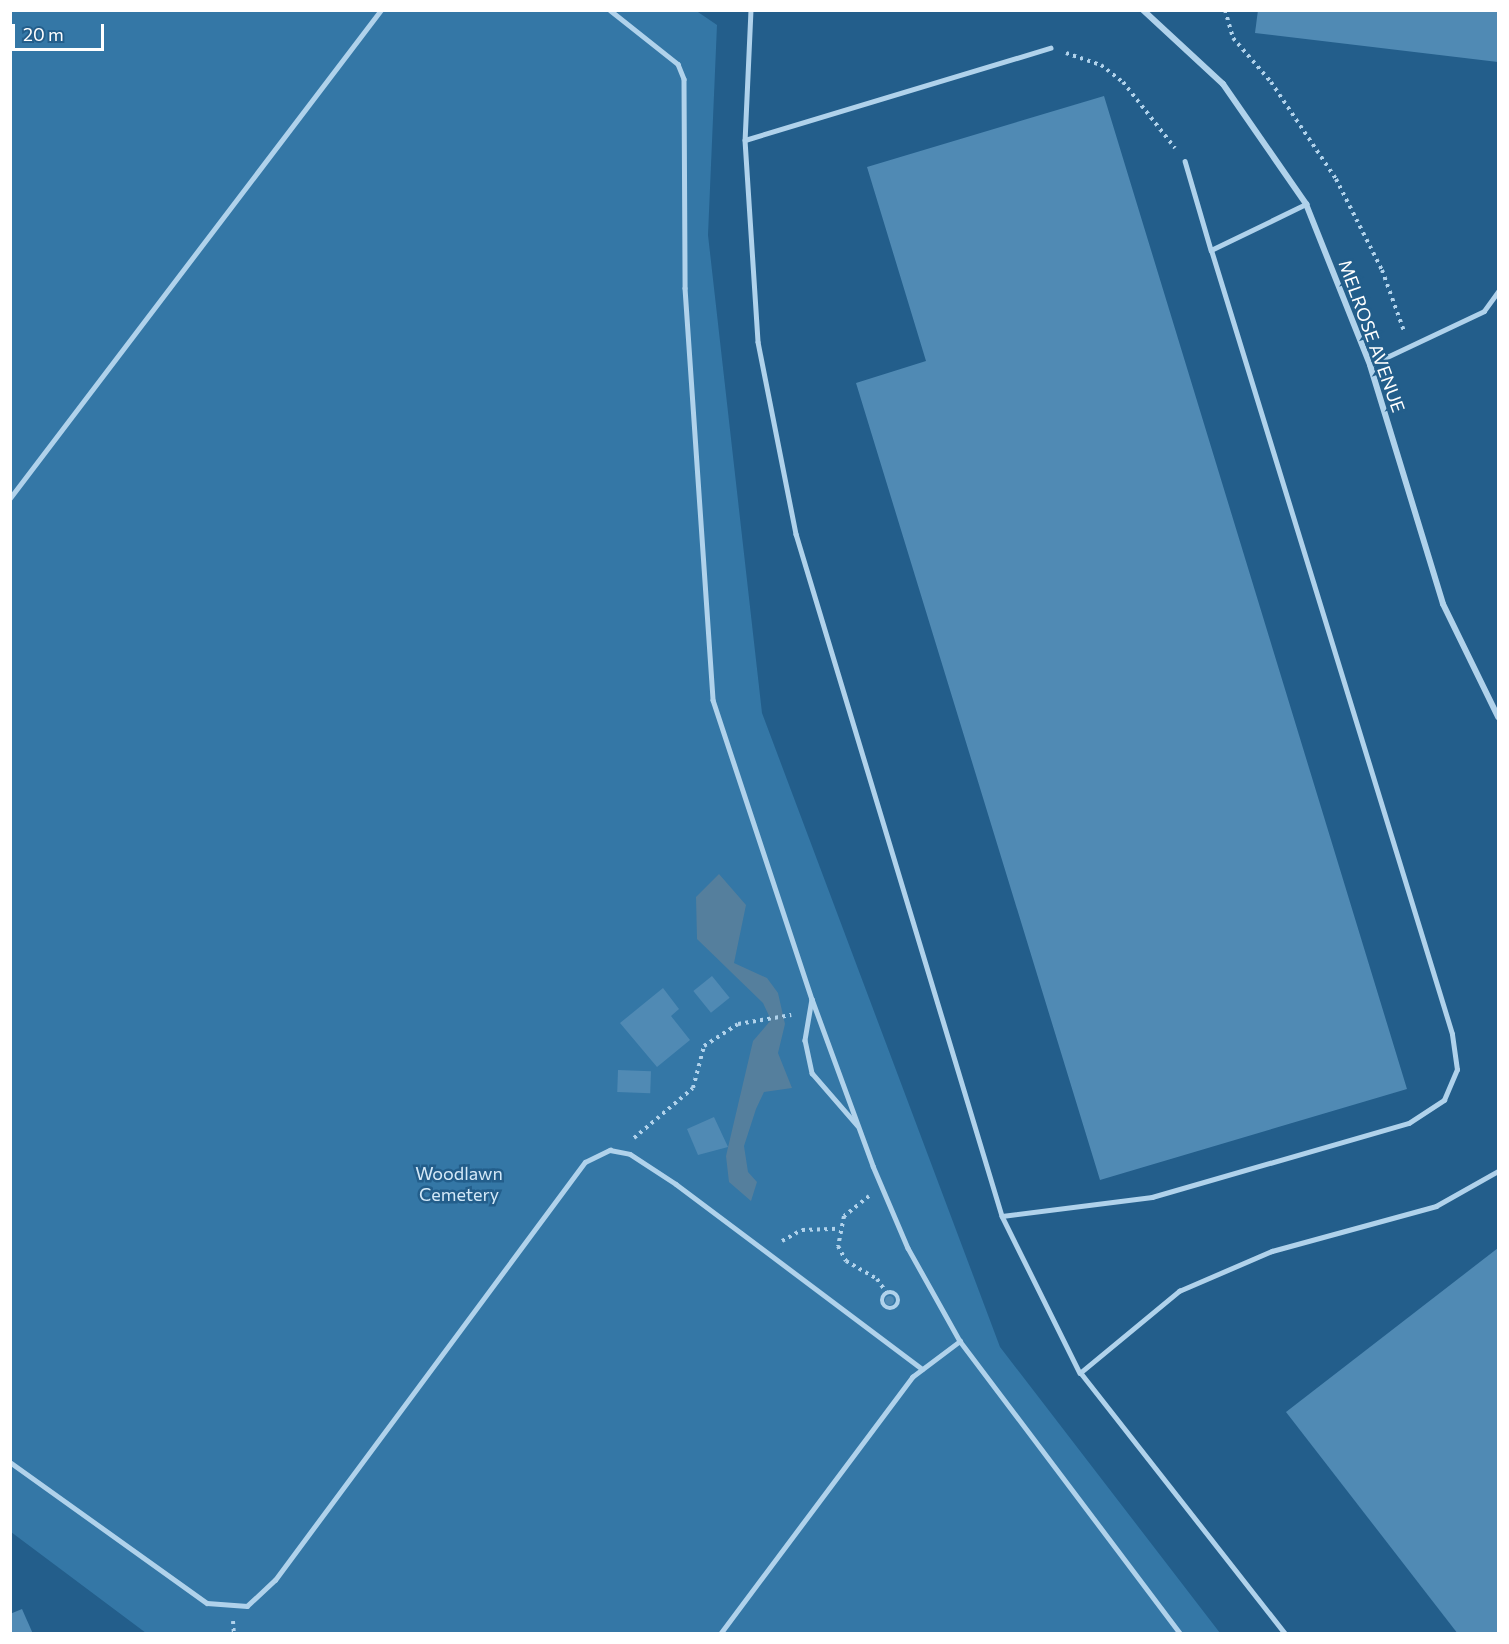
<!DOCTYPE html>
<html>
<head>
<meta charset="utf-8">
<style>
	body { margin:0 }
	#map { position:relative; width:1509px; height:1644px; overflow:hidden; background:#235e8b; font-family:Commissioner,sans-serif }
	div>[style] { position:absolute }
	.green>* { inset:0; background:#3477a6 }
	.water>* { inset:0; background:#557f9d }
	.building>* { inset:0; background:#508ab4; transform-origin:0 0 }
	.round { border-radius:50% }
	.path>* { height:4px; margin-top:-2px; transform-origin:0; background:repeating-linear-gradient(90deg,#b0d2eb 0 3px,transparent 0 7.5px) }
	.path>.ring { margin:-2px; padding:0; box-sizing:content-box; background:none; border:4px solid #b0d2eb; border-radius:50% }
	.service>* { height:4.5px; margin:-2.25px; padding:0 2.25px; transform-origin:2.25px; border-radius:2.25px; background:#b0d2eb }
	.minor>* { height:6px; margin:-3px; padding:0 3px; transform-origin:3px; border-radius:3px; background:#b0d2eb }
	span { translate:-50% -50%; white-space:nowrap; text-align:center; line-height:1.15; -webkit-text-stroke:5px #235e8b; paint-order:stroke }
	.street-label { font-size:18px; color:#fff }
	.park-label { font-size:18px; color:#d4e9f8 }
	.frame { position:absolute; inset:0; border:12px solid #fff; pointer-events:none }
	.scale { position:absolute; left:12px; top:24px; width:92px; height:27px; box-sizing:border-box; border:3px solid #fff; border-top:0; padding-left:8px; font-size:18px; line-height:21px; white-space:nowrap; color:#fff; -webkit-text-stroke:4px #235e8b; paint-order:stroke }
</style>
</head>
<body>
<div id="map">
	<div class="green">
		<div style="clip-path:polygon(695px 10px,717px 25px,708px 235px,762px 713px,1000px 1347px,1220px 1633px,146px 1633px,11px 1532px,10px 11px)"></div>
	</div>
	<div class="water">
		<div style="clip-path:polygon(719px 874px,746px 905px,734px 963px,767px 978px,778px 993px,785px 1024px,778px 1053px,792px 1088px,764px 1092px,756px 1109px,744px 1146px,748px 1172px,757px 1182px,751px 1201px,729px 1182px,726px 1156px,753px 1041px,771px 1020px,763px 1003px,697px 939px,696px 897px)"></div>
	</div>
	<div class="building">
		<div style="clip-path:polygon(1258px 10px,1498px 10px,1498px 62px,1255px 33px)"></div>
		<div style="clip-path:polygon(1104px 96px,1407px 1089px,1100px 1180px,856px 383px,926px 361px,867px 167px)"></div>
		<div style="left:712px;top:976px;width:28px;height:24px;rotate:51deg"></div>
		<div style="clip-path:polygon(663px 988px,679px 1009px,671px 1016px,690px 1040px,657px 1067px,620px 1023px)"></div>
		<div style="left:618px;top:1070px;width:33px;height:22px;rotate:2deg"></div>
		<div style="clip-path:polygon(714px 1117px,728px 1147px,698px 1155px,687px 1129px)"></div>
		<div style="clip-path:polygon(1498px 1248px,1498px 1634px,1458px 1634px,1286px 1412px)"></div>
		<div class="round" style="left:884.5px;top:1295.5px;width:9px;height:9px"></div>
		<div style="clip-path:polygon(22px 1609px,33px 1634px,10px 1634px,10px 1614px)"></div>
	</div>
	<div class="path">
		<div style="left:1225px;top:10px;width:29px;rotate:74deg"></div>
		<div style="left:1233px;top:38px;width:58px;rotate:49.2deg"></div>
		<div style="left:1271px;top:82px;width:117px;rotate:56.2deg"></div>
		<div style="left:1336px;top:179px;width:102px;rotate:63.2deg"></div>
		<div style="left:1382px;top:270px;width:65px;rotate:70.2deg"></div>
		<div style="left:1066px;top:53px;width:37px;rotate:19deg"></div>
		<div style="left:1101px;top:65px;width:28px;rotate:38deg"></div>
		<div style="left:1123px;top:82px;width:84px;rotate:51.8deg"></div>
		<div style="left:634px;top:1138px;width:77px;rotate:-40.3deg"></div>
		<div style="left:693px;top:1088px;width:43px;rotate:-75.3deg"></div>
		<div style="left:704px;top:1046px;width:40px;rotate:-32.9deg"></div>
		<div style="left:738px;top:1024px;width:54px;rotate:-9.6deg"></div>
		<div style="left:869px;top:1196px;width:32px;rotate:141deg"></div>
		<div style="left:844px;top:1216px;width:31px;rotate:101deg"></div>
		<div style="left:838px;top:1246px;width:17px;rotate:62deg"></div>
		<div style="left:846px;top:1261px;width:36px;rotate:30deg"></div>
		<div style="left:877px;top:1279px;width:16px;rotate:55deg"></div>
		<div style="left:782px;top:1241px;width:23px;rotate:-29deg"></div>
		<div style="left:802px;top:1230px;width:36px;rotate:-2deg"></div>
		<div class="ring" style="left:882px;top:1292px;width:12px;height:12px"></div>
		<div style="left:233px;top:1621px;width:13px;rotate:86deg"></div>
	</div>
	<div class="service">
		<div style="left:610px;top:10px;width:87px;rotate:38.5deg"></div>
		<div style="left:678px;top:64px;width:16px;rotate:68deg"></div>
		<div style="left:684px;top:79px;width:209px;rotate:89.7deg"></div>
		<div style="left:685px;top:288px;width:413px;rotate:86.1deg"></div>
		<div style="left:713px;top:700px;width:315px;rotate:71.7deg"></div>
		<div style="left:812px;top:999px;width:178px;rotate:69.9deg"></div>
		<div style="left:873px;top:1166px;width:89px;rotate:66.9deg"></div>
		<div style="left:908px;top:1248px;width:107px;rotate:60.8deg"></div>
		<div style="left:960px;top:1341px;width:367px;rotate:53deg"></div>
		<div style="left:751px;top:10px;width:130px;rotate:92.6deg"></div>
		<div style="left:745px;top:140px;width:202px;rotate:86.3deg"></div>
		<div style="left:758px;top:342px;width:196px;rotate:78.8deg"></div>
		<div style="left:796px;top:534px;width:712px;rotate:73.19deg"></div>
		<div style="left:1002px;top:1216px;width:175px;rotate:63.6deg"></div>
		<div style="left:745px;top:140px;width:319px;rotate:-16.8deg"></div>
		<div style="left:1185px;top:161px;width:93px;rotate:73.7deg"></div>
		<div style="left:1370px;top:365px;width:126px;rotate:-25.3deg"></div>
		<div style="left:1484px;top:311px;width:24px;rotate:-54deg"></div>
		<div style="left:10px;top:498px;width:613px;rotate:-52.76deg"></div>
		<div style="left:812px;top:999px;width:42px;rotate:99.7deg"></div>
		<div style="left:805px;top:1040px;width:34px;rotate:78deg"></div>
		<div style="left:812px;top:1073px;width:69px;rotate:49.1deg"></div>
		<div style="left:1002px;top:1216px;width:151px;rotate:-7.2deg"></div>
		<div style="left:1152px;top:1197px;width:267px;rotate:-16.1deg"></div>
		<div style="left:1409px;top:1123px;width:42px;rotate:-33.3deg"></div>
		<div style="left:1444px;top:1100px;width:33px;rotate:-67deg"></div>
		<div style="left:1457px;top:1070px;width:36px;rotate:-98deg"></div>
		<div style="left:1452px;top:1034px;width:820px;rotate:-107.09deg"></div>
		<div style="left:1211px;top:250px;width:106px;rotate:-25.8deg"></div>
		<div style="left:10px;top:1462px;width:242px;rotate:35.6deg"></div>
		<div style="left:207px;top:1603px;width:40px;rotate:4.3deg"></div>
		<div style="left:247px;top:1606px;width:38px;rotate:-43deg"></div>
		<div style="left:275px;top:1580px;width:520px;rotate:-53.44deg"></div>
		<div style="left:585px;top:1162px;width:28px;rotate:-26deg"></div>
		<div style="left:610px;top:1150px;width:20px;rotate:11deg"></div>
		<div style="left:630px;top:1154px;width:55px;rotate:33.1deg"></div>
		<div style="left:676px;top:1184px;width:308px;rotate:36.9deg"></div>
		<div style="left:720px;top:1634px;width:321px;rotate:-53.2deg"></div>
		<div style="left:912px;top:1377px;width:60px;rotate:-36.9deg"></div>
		<div style="left:1285px;top:1634px;width:332px;rotate:-128.1deg"></div>
		<div style="left:1080px;top:1373px;width:129px;rotate:-39.6deg"></div>
		<div style="left:1179px;top:1291px;width:101px;rotate:-23.3deg"></div>
		<div style="left:1272px;top:1251px;width:170px;rotate:-15.3deg"></div>
		<div style="left:1436px;top:1206px;width:71px;rotate:-29.4deg"></div>
	</div>
	<div class="minor">
		<div style="left:1143px;top:10px;width:109px;rotate:42.8deg"></div>
		<div style="left:1223px;top:84px;width:146px;rotate:55.3deg"></div>
		<div style="left:1306px;top:204px;width:173px;rotate:68.3deg"></div>
		<div style="left:1370px;top:365px;width:250px;rotate:73deg"></div>
		<div style="left:1443px;top:604px;width:126px;rotate:64deg"></div>
	</div>
	<div class="street-label">
		<span style="left:1372px;top:336px;rotate:70deg">MELROSE AVENUE</span>
	</div>
	<div class="park-label">
		<span style="left:459px;top:1184px">Woodlawn<br>Cemetery</span>
	</div>
	<div class="frame"></div>
	<div class="scale">20 m</div>
</div>
</body>
</html>
